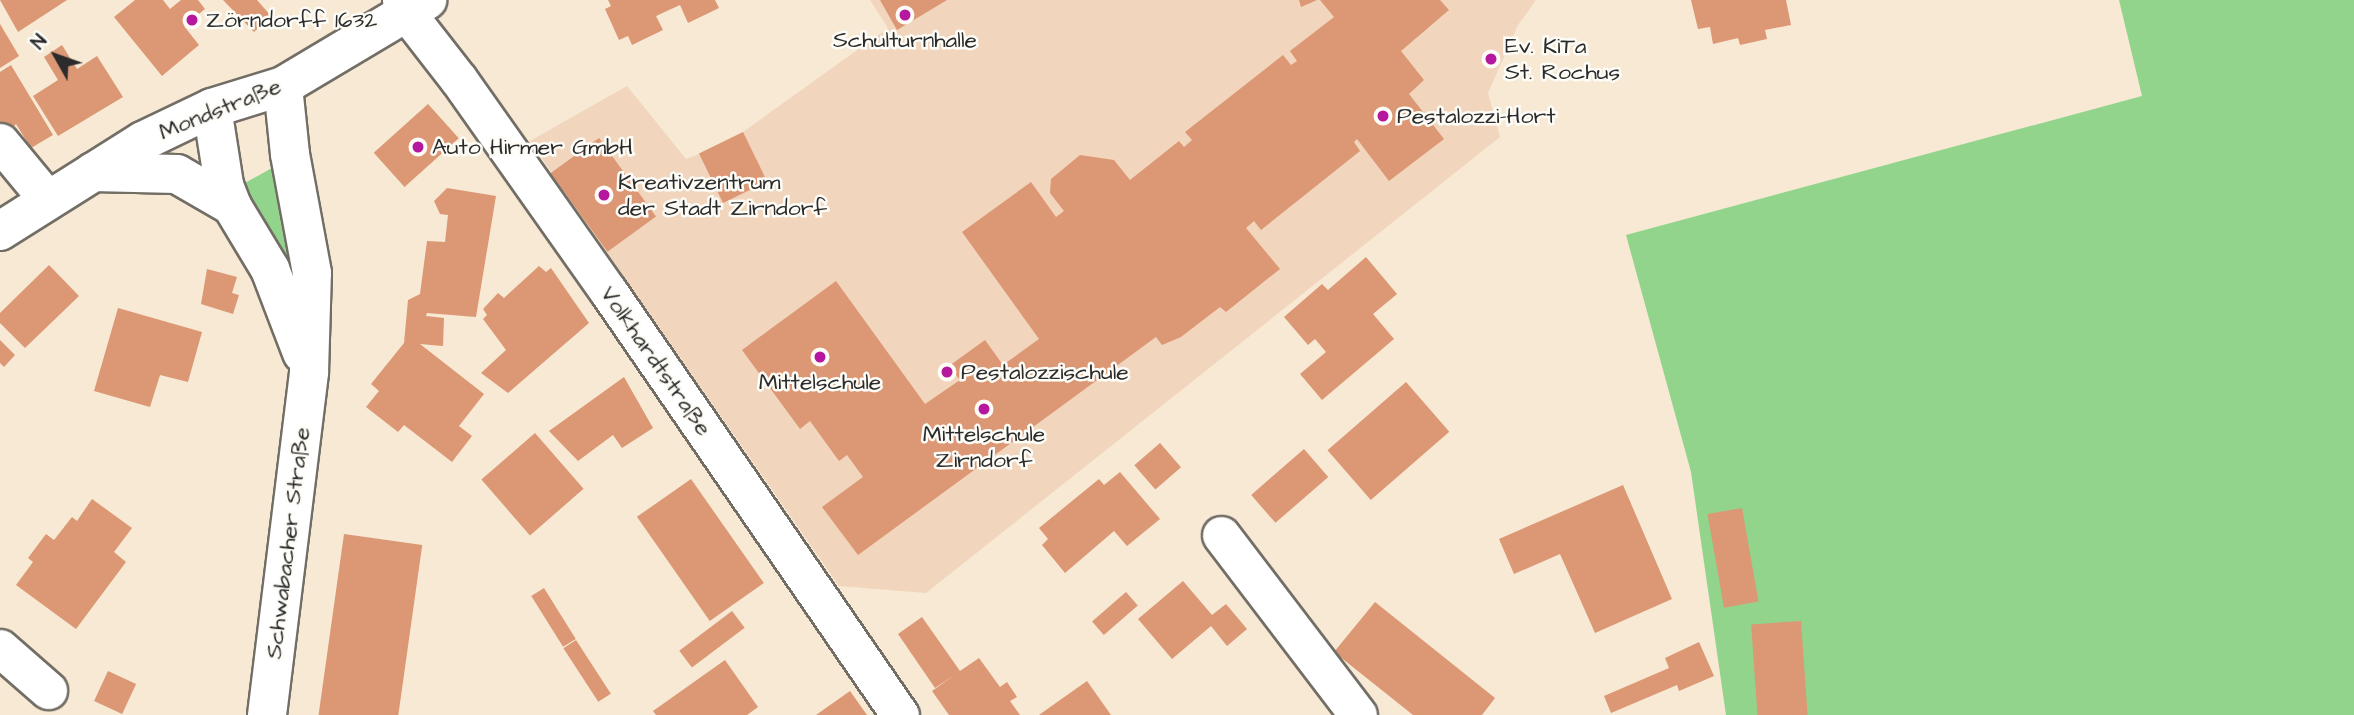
<!DOCTYPE html>
<html>
<head>
<meta charset="utf-8">
<style>
	body { margin:0 }
	#map { position:relative; width:2354px; height:715px; overflow:hidden; background:#f7e9d4; font-family:"Architects Daughter",sans-serif }
	div>[style] { position:absolute }
	.built>* { inset:0; background:#f1d5bd }
	.green>* { inset:0; background:#92d48c }
	.building>* { inset:0; background:#dc9774; transform-origin:0 0 }
	.roads { filter:drop-shadow(2px 0 #726e66) drop-shadow(-2px 0 #726e66) drop-shadow(0 2px #726e66) drop-shadow(0 -2px #726e66) }
	.street>* { height:37px; margin:-18.5px; padding:0 18.5px; transform-origin:18.5px; border-radius:18.5px; background:#fff }
	.secondary>* { height:38px; margin:-19px; padding:0 19px; transform-origin:19px; border-radius:19px; background:#fff }
	.dots>* { width:19px; height:19px; translate:-50% -50%; box-sizing:border-box; border:4px solid #fdfcf7; border-radius:50% }
	span { translate:-50% -50%; white-space:nowrap; text-align:center; line-height:1.15; -webkit-text-stroke:5px #fdfcf7; paint-order:stroke }
	.poi-label { font-size:23px; color:#2b2b2b }
	.left { translate:0 -50%; text-align:left }
	.street-label { font-size:23px; color:#2b2b2b }
	.north { position:absolute; left:21px; top:21px; width:70px; height:70px; -webkit-text-stroke:5px #fdfcf7; paint-order:stroke; rotate:310deg; font-size:19px; font-weight:700; line-height:28px; text-align:center; color:#2b2b2b }
	.north::after { content:''; display:block; margin:auto; width:24px; height:32px; background:#2b2b2b; clip-path:polygon(50% 0,100% 100%,50% 72%,0 100%) }
</style>
</head>
<body>
<div id="map">
	<div class="built">
		<div style="clip-path:polygon(870px 0,1536px 0,1518px 25px,1488px 93px,1500px 137px,926px 593px,839px 586px,530px 141px,627px 86px,686px 159px,699px 154px,743px 132px,888px 28px)"></div>
	</div>
	<div class="green">
		<div style="clip-path:polygon(2119px 0,2354px 0,2354px 715px,1726px 715px,1691px 472px,1626px 235px,2142px 96px)"></div>
		<div style="clip-path:polygon(272px 168px,297px 262px,295px 270px,285px 264px,243px 184px)"></div>
	</div>
	<div class="building">
		<div style="clip-path:polygon(0 0,67px 0,18px 32px)"></div>
		<div style="clip-path:polygon(135px 0,163px 0,170px 9px,181px 0,198px 0,205px 9px,184px 26px,199px 45px,162px 76px,114px 17px)"></div>
		<div style="clip-path:polygon(223px 0,257px 0,271px 16px,254px 32px)"></div>
		<div style="clip-path:polygon(608px 0,715px 0,719px 8px,688px 23px,680px 5px,656px 16px,663px 30px,632px 45px,628px 36px,619px 40px,605px 9px,611px 6px)"></div>
		<div style="clip-path:polygon(880px 0,947px 0,897px 30px)"></div>
		<div style="clip-path:polygon(1299px 0,1317px 0,1301px 7px)"></div>
		<div style="clip-path:polygon(1320px 0,1440px 0,1449px 10px,1401px 51px,1424px 80px,1409px 94px,1444px 139px,1389px 181px,1357px 139px,1354px 142px,1360px 151px,1261px 230px,1254px 221px,1246px 228px,1280px 269px,1226px 312px,1220px 307px,1181px 337px,1162px 345px,1156px 337px,858px 555px,822px 507px,863px 477px,847px 455px,839px 461px,810px 421px,800px 429px,742px 350px,836px 281px,925px 404px,960px 380px,949px 366px,985px 340px,1003px 365px,1039px 339px,962px 232px,1031px 182px,1056px 217px,1064px 211px,1050px 193px,1051px 179px,1080px 155px,1114px 160px,1130px 180px,1179px 141px,1184px 147px,1192px 140px,1185px 132px,1283px 55px,1291px 65px,1297px 61px,1290px 51px,1334px 17px)"></div>
		<div style="clip-path:polygon(1691px 0,1786px 0,1791px 25px,1765px 30px,1767px 39px,1740px 45px,1738px 38px,1713px 44px,1710px 27px,1698px 29px)"></div>
		<div style="clip-path:polygon(0 24px,19px 56px,0 68px)"></div>
		<div style="clip-path:polygon(62px 45px,77px 69px,97px 56px,123px 97px,58px 136px,33px 96px,58px 80px,44px 57px)"></div>
		<div style="clip-path:polygon(11px 65px,53px 135px,31px 148px,16px 124px,5px 135px,0 126px,0 72px)"></div>
		<div style="left:428px;top:104px;width:46px;height:73px;rotate:48deg"></div>
		<div style="left:743px;top:132px;width:55px;height:49px;rotate:64deg"></div>
		<div style="left:599px;top:138px;width:97px;height:60px;rotate:54deg"></div>
		<div style="clip-path:polygon(447px 188px,496px 196px,476px 317px,427px 313px,426px 316px,444px 318px,443px 346px,420px 344px,484px 394px,459px 426px,472px 436px,452px 462px,404px 425px,398px 432px,366px 407px,379px 391px,371px 384px,404px 343px,408px 300px,420px 294px,427px 241px,445px 242px,448px 215px,440px 214px,434px 201px)"></div>
		<div style="clip-path:polygon(1366px 257px,1397px 294px,1373px 314px,1394px 339px,1322px 400px,1300px 374px,1326px 352px,1315px 339px,1308px 345px,1284px 317px,1322px 284px,1328px 290px)"></div>
		<div style="clip-path:polygon(49px 265px,79px 296px,25px 348px,0 323px,0 313px)"></div>
		<div style="clip-path:polygon(539px 266px,546px 272px,551px 268px,589px 323px,508px 393px,481px 373px,506px 350px,483px 319px,487px 315px,483px 309px,498px 293px,504px 298px)"></div>
		<div style="clip-path:polygon(207px 269px,237px 277px,232px 293px,239px 295px,233px 314px,201px 304px)"></div>
		<div style="clip-path:polygon(118px 308px,202px 332px,188px 382px,160px 375px,150px 407px,94px 391px)"></div>
		<div style="clip-path:polygon(0 340px,15px 355px,4px 367px,0 363px)"></div>
		<div style="clip-path:polygon(624px 377px,653px 428px,622px 448px,613px 435px,578px 461px,549px 431px)"></div>
		<div style="left:1406px;top:382px;width:66px;height:104px;rotate:49deg"></div>
		<div style="left:535px;top:433px;width:74px;height:71px;rotate:49deg"></div>
		<div style="left:1160px;top:443px;width:32px;height:34px;rotate:49deg"></div>
		<div style="left:1304px;top:449px;width:37px;height:70px;rotate:49deg"></div>
		<div style="clip-path:polygon(1120px 472px,1160px 519px,1127px 546px,1114px 531px,1065px 573px,1042px 545px,1048px 539px,1039px 528px,1099px 479px,1104px 485px)"></div>
		<div style="left:691px;top:479px;width:127px;height:66px;rotate:55deg"></div>
		<div style="clip-path:polygon(1623px 485px,1672px 599px,1595px 633px,1560px 554px,1514px 574px,1499px 539px)"></div>
		<div style="clip-path:polygon(92px 499px,132px 528px,114px 552px,126px 562px,76px 629px,16px 585px,33px 562px,28px 558px,46px 534px,54px 540px,72px 517px,77px 521px)"></div>
		<div style="left:1742px;top:508px;width:95px;height:35px;rotate:80deg"></div>
		<div style="left:344px;top:534px;width:79px;height:183px;rotate:8deg"></div>
		<div style="clip-path:polygon(1183px 581px,1212px 615px,1226px 604px,1247px 629px,1227px 646px,1211px 626px,1172px 659px,1138px 619px)"></div>
		<div style="left:544px;top:588px;width:60px;height:15px;rotate:58deg"></div>
		<div style="left:1126px;top:592px;width:18px;height:45px;rotate:49deg"></div>
		<div style="clip-path:polygon(1375px 602px,1495px 698px,1482px 715px,1413px 715px,1334px 652px)"></div>
		<div style="left:732px;top:611px;width:21px;height:66px;rotate:53deg"></div>
		<div style="clip-path:polygon(922px 617px,960px 671px,979px 658px,1000px 687px,1007px 682px,1017px 697px,1010px 701px,1020px 715px,949px 715px,932px 691px,956px 674px,935px 688px,898px 634px)"></div>
		<div style="left:1801px;top:621px;width:94px;height:50px;rotate:86deg"></div>
		<div style="left:576px;top:640px;width:64px;height:15px;rotate:57deg"></div>
		<div style="clip-path:polygon(1699px 642px,1714px 676px,1679px 691px,1677px 685px,1611px 713px,1604px 696px,1669px 668px,1665px 658px)"></div>
		<div style="clip-path:polygon(725px 660px,758px 707px,747px 715px,656px 715px,653px 711px)"></div>
		<div style="left:108px;top:671px;width:31px;height:33px;rotate:25deg"></div>
		<div style="clip-path:polygon(1087px 681px,1111px 715px,1039px 715px,1053px 705px)"></div>
		<div style="clip-path:polygon(850px 691px,867px 715px,816px 715px)"></div>
	</div>
	<div class="roads">
		<div class="street">
			<div style="left:401px;top:0;width:13px;rotate:67deg"></div>
			<div style="left:406px;top:12px;width:86px;rotate:52.1deg"></div>
			<div style="left:459px;top:80px;width:258px;rotate:54.8deg"></div>
			<div style="left:608px;top:291px;width:515px;rotate:55.45deg"></div>
			<div style="left:0;top:142px;width:75px;rotate:50.4deg"></div>
			<div style="left:1221px;top:535px;width:226px;rotate:52.7deg"></div>
			<div style="left:0;top:648px;width:64px;rotate:41.2deg"></div>
		</div>
		<div class="secondary">
			<div style="left:212px;top:108px;width:78px;rotate:81.1deg"></div>
			<div style="left:224px;top:185px;width:22px;rotate:69deg"></div>
			<div style="left:232px;top:206px;width:74px;rotate:58.9deg"></div>
			<div style="left:270px;top:269px;width:90px;rotate:69.1deg"></div>
			<div style="left:93px;top:172px;width:84px;rotate:1.4deg"></div>
			<div style="left:177px;top:174px;width:64px;rotate:30.2deg"></div>
			<div style="left:0;top:231px;width:169px;rotate:-32.2deg"></div>
			<div style="left:143px;top:141px;width:76px;rotate:-25.6deg"></div>
			<div style="left:212px;top:108px;width:74px;rotate:-17.2deg"></div>
			<div style="left:283px;top:86px;width:168px;rotate:-30.8deg"></div>
			<div style="left:267px;top:715px;width:346px;rotate:-83deg"></div>
			<div style="left:309px;top:372px;width:99px;rotate:-88.3deg"></div>
			<div style="left:312px;top:273px;width:121px;rotate:-100.5deg"></div>
			<div style="left:290px;top:154px;width:68px;rotate:-95.9deg"></div>
		</div>
	</div>
	<div class="dots">
		<div style="left:905px;top:15px;background:#b5179e"></div>
		<div style="left:192px;top:20px;background:#b5179e"></div>
		<div style="left:1491px;top:59px;background:#b5179e"></div>
		<div style="left:1383px;top:116px;background:#b5179e"></div>
		<div style="left:418px;top:147px;background:#b5179e"></div>
		<div style="left:604px;top:195px;background:#b5179e"></div>
		<div style="left:820px;top:357px;background:#b5179e"></div>
		<div style="left:947px;top:372px;background:#b5179e"></div>
		<div style="left:984px;top:409px;background:#b5179e"></div>
	</div>
	<div class="poi-label">
		<span class="left" style="left:206px;top:20px">Zörndorff 1632</span>
		<span style="left:905px;top:40px">Schulturnhalle</span>
		<span class="left" style="left:1505px;top:59px">Ev. KiTa<br>St. Rochus</span>
		<span class="left" style="left:1397px;top:116px">Pestalozzi-Hort</span>
		<span class="left" style="left:432px;top:147px">Auto Hirmer GmbH</span>
		<span class="left" style="left:618px;top:195px">Kreativzentrum<br>der Stadt Zirndorf</span>
		<span class="left" style="left:961px;top:372px">Pestalozzischule</span>
		<span style="left:820px;top:382px">Mittelschule</span>
		<span style="left:984px;top:447px">Mittelschule<br>Zirndorf</span>
	</div>
	<div class="street-label">
		<span style="left:220px;top:109px;rotate:-22deg">Mondstraße</span>
		<span style="left:656px;top:361px;rotate:55deg">Volkhardtstraße</span>
		<span style="left:288px;top:543px;rotate:-83deg">Schwabacher Straße</span>
	</div>
	<div class="north">N</div>
</div>
</body>
</html>
